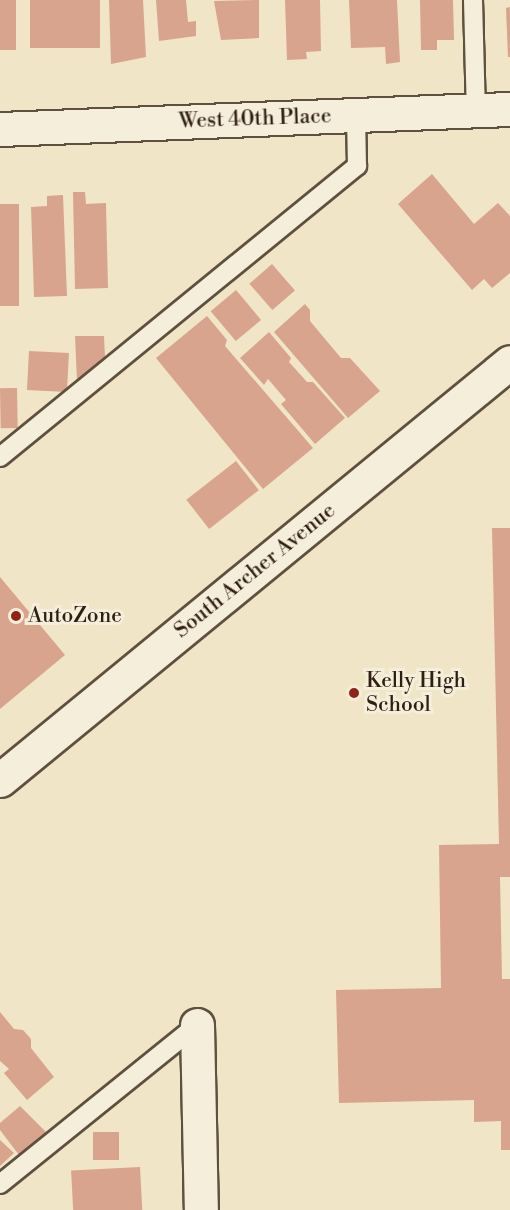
<!DOCTYPE html>
<html>
<head>
<meta charset="utf-8">
<style>
	body { margin:0 }
	#map { position:relative; width:510px; height:1210px; overflow:hidden; background:#f0e5c6; font-family:"Libre Bodoni",serif }
	div>[style] { position:absolute }
	.building>* { inset:0; background:#d8a48d; transform-origin:0 0 }
	.roads { filter:drop-shadow(2px 0 #5f503f) drop-shadow(-2px 0 #5f503f) drop-shadow(0 2px #5f503f) drop-shadow(0 -2px #5f503f) }
	.service>* { height:18px; margin:-9px; padding:0 9px; transform-origin:9px; border-radius:9px; background:#f5eeda }
	.minor>* { height:33px; margin:-16.5px; padding:0 16.5px; transform-origin:16.5px; border-radius:16.5px; background:#f5eeda }
	.secondary>* { height:33px; margin:-16.5px; padding:0 16.5px; transform-origin:16.5px; border-radius:16.5px; background:#f5eeda }
	.dots>* { width:16px; height:16px; translate:-50% -50%; box-sizing:border-box; border:3px solid #f5eeda; border-radius:50% }
	span { translate:-50% -50%; white-space:nowrap; text-align:center; line-height:1.15; -webkit-text-stroke:6px #f5eeda; paint-order:stroke }
	.street-label { font-size:21px; color:#2f1f12 }
	.poi-label { font-size:21px; color:#2f1f12 }
	.left { translate:0 -50%; text-align:left }
</style>
</head>
<body>
<div id="map">
	<div class="building">
		<div style="left:0;top:0;width:16px;height:50px"></div>
		<div style="left:30px;top:0;width:70px;height:48px"></div>
		<div style="clip-path:polygon(109px 0,143px 0,146px 57px,111px 64px)"></div>
		<div style="clip-path:polygon(156px 0,186px 0,188px 22px,196px 21px,196px 36px,159px 41px)"></div>
		<div style="clip-path:polygon(259px 0,259px 38px,221px 40px,214px 1px)"></div>
		<div style="clip-path:polygon(285px 0,320px 0,321px 51px,306px 52px,307px 59px,287px 60px)"></div>
		<div style="clip-path:polygon(349px 0,397px 0,400px 62px,386px 64px,385px 47px,351px 48px)"></div>
		<div style="clip-path:polygon(420px 0,453px 0,454px 40px,437px 40px,437px 50px,421px 50px)"></div>
		<div style="clip-path:polygon(510px 7px,510px 57px,508px 57px,506px 8px)"></div>
		<div style="clip-path:polygon(432px 174px,474px 224px,498px 203px,510px 216px,510px 273px,492px 288px,484px 279px,472px 290px,398px 204px)"></div>
		<div style="clip-path:polygon(73px 192px,85px 192px,86px 204px,106px 203px,108px 288px,75px 289px)"></div>
		<div style="clip-path:polygon(63px 195px,67px 296px,34px 297px,31px 207px,47px 206px,47px 196px)"></div>
		<div style="left:0;top:204px;width:19px;height:102px"></div>
		<div style="left:272px;top:264px;width:35px;height:30px;rotate:49deg"></div>
		<div style="left:236px;top:290px;width:39px;height:33px;rotate:50deg"></div>
		<div style="clip-path:polygon(305px 304px,310px 310px,310px 321px,341px 358px,350px 358px,380px 391px,348px 418px,274px 332px)"></div>
		<div style="clip-path:polygon(207px 316px,227px 340px,225px 346px,313px 448px,263px 489px,156px 358px)"></div>
		<div style="clip-path:polygon(269px 332px,291px 358px,289px 362px,307px 382px,313px 382px,345px 418px,315px 444px,281px 404px,286px 400px,268px 379px,264px 385px,240px 358px)"></div>
		<div style="clip-path:polygon(75px 336px,104px 336px,105px 358px,77px 381px)"></div>
		<div style="left:29px;top:351px;width:40px;height:39px;rotate:3deg"></div>
		<div style="left:17px;top:388px;width:40px;height:17px;rotate:89deg"></div>
		<div style="left:236px;top:461px;width:37px;height:63px;rotate:52deg"></div>
		<div style="clip-path:polygon(492px 528px,510px 528px,510px 877px,500px 877px,502px 979px,510px 979px,510px 1150px,501px 1150px,501px 1121px,474px 1122px,474px 1100px,339px 1103px,336px 990px,441px 988px,439px 845px,499px 844px)"></div>
		<div style="clip-path:polygon(0 577px,65px 655px,0 709px)"></div>
		<div style="clip-path:polygon(0 1012px,14px 1029px,23px 1030px,31px 1039px,31px 1048px,54px 1077px,27px 1100px,4px 1073px,9px 1069px,0 1061px)"></div>
		<div style="clip-path:polygon(20px 1106px,47px 1133px,19px 1155px,0 1130px,0 1123px)"></div>
		<div style="left:93px;top:1132px;width:26px;height:28px"></div>
		<div style="clip-path:polygon(0 1140px,14px 1153px,0 1166px)"></div>
		<div style="left:140px;top:1167px;width:43px;height:69px;rotate:87deg"></div>
	</div>
	<div class="roads">
		<div class="service">
			<div style="left:473px;top:0;width:111px;rotate:88.5deg"></div>
			<div style="left:0;top:457px;width:461px;rotate:-39.2deg"></div>
			<div style="left:357px;top:166px;width:51px;rotate:-91.1deg"></div>
			<div style="left:0;top:1184px;width:253px;rotate:-38.9deg"></div>
		</div>
		<div class="minor">
			<div style="left:0;top:129px;width:510px;rotate:-2.25deg"></div>
			<div style="left:197px;top:1025px;width:185px;rotate:88.8deg"></div>
		</div>
		<div class="secondary">
			<div style="left:0;top:780px;width:659px;rotate:-39.34deg"></div>
		</div>
	</div>
	<div class="dots">
		<div style="left:16px;top:616px;background:#8f2418"></div>
		<div style="left:354px;top:693px;background:#8f2418"></div>
	</div>
	<div class="street-label">
		<span style="left:255px;top:119px;rotate:-2deg">West 40th Place</span>
		<span style="left:255px;top:571px;rotate:-39deg">South Archer Avenue</span>
	</div>
	<div class="poi-label">
		<span class="left" style="left:28px;top:616px">AutoZone</span>
		<span class="left" style="left:366px;top:693px">Kelly High<br>School</span>
	</div>
</div>
</body>
</html>
